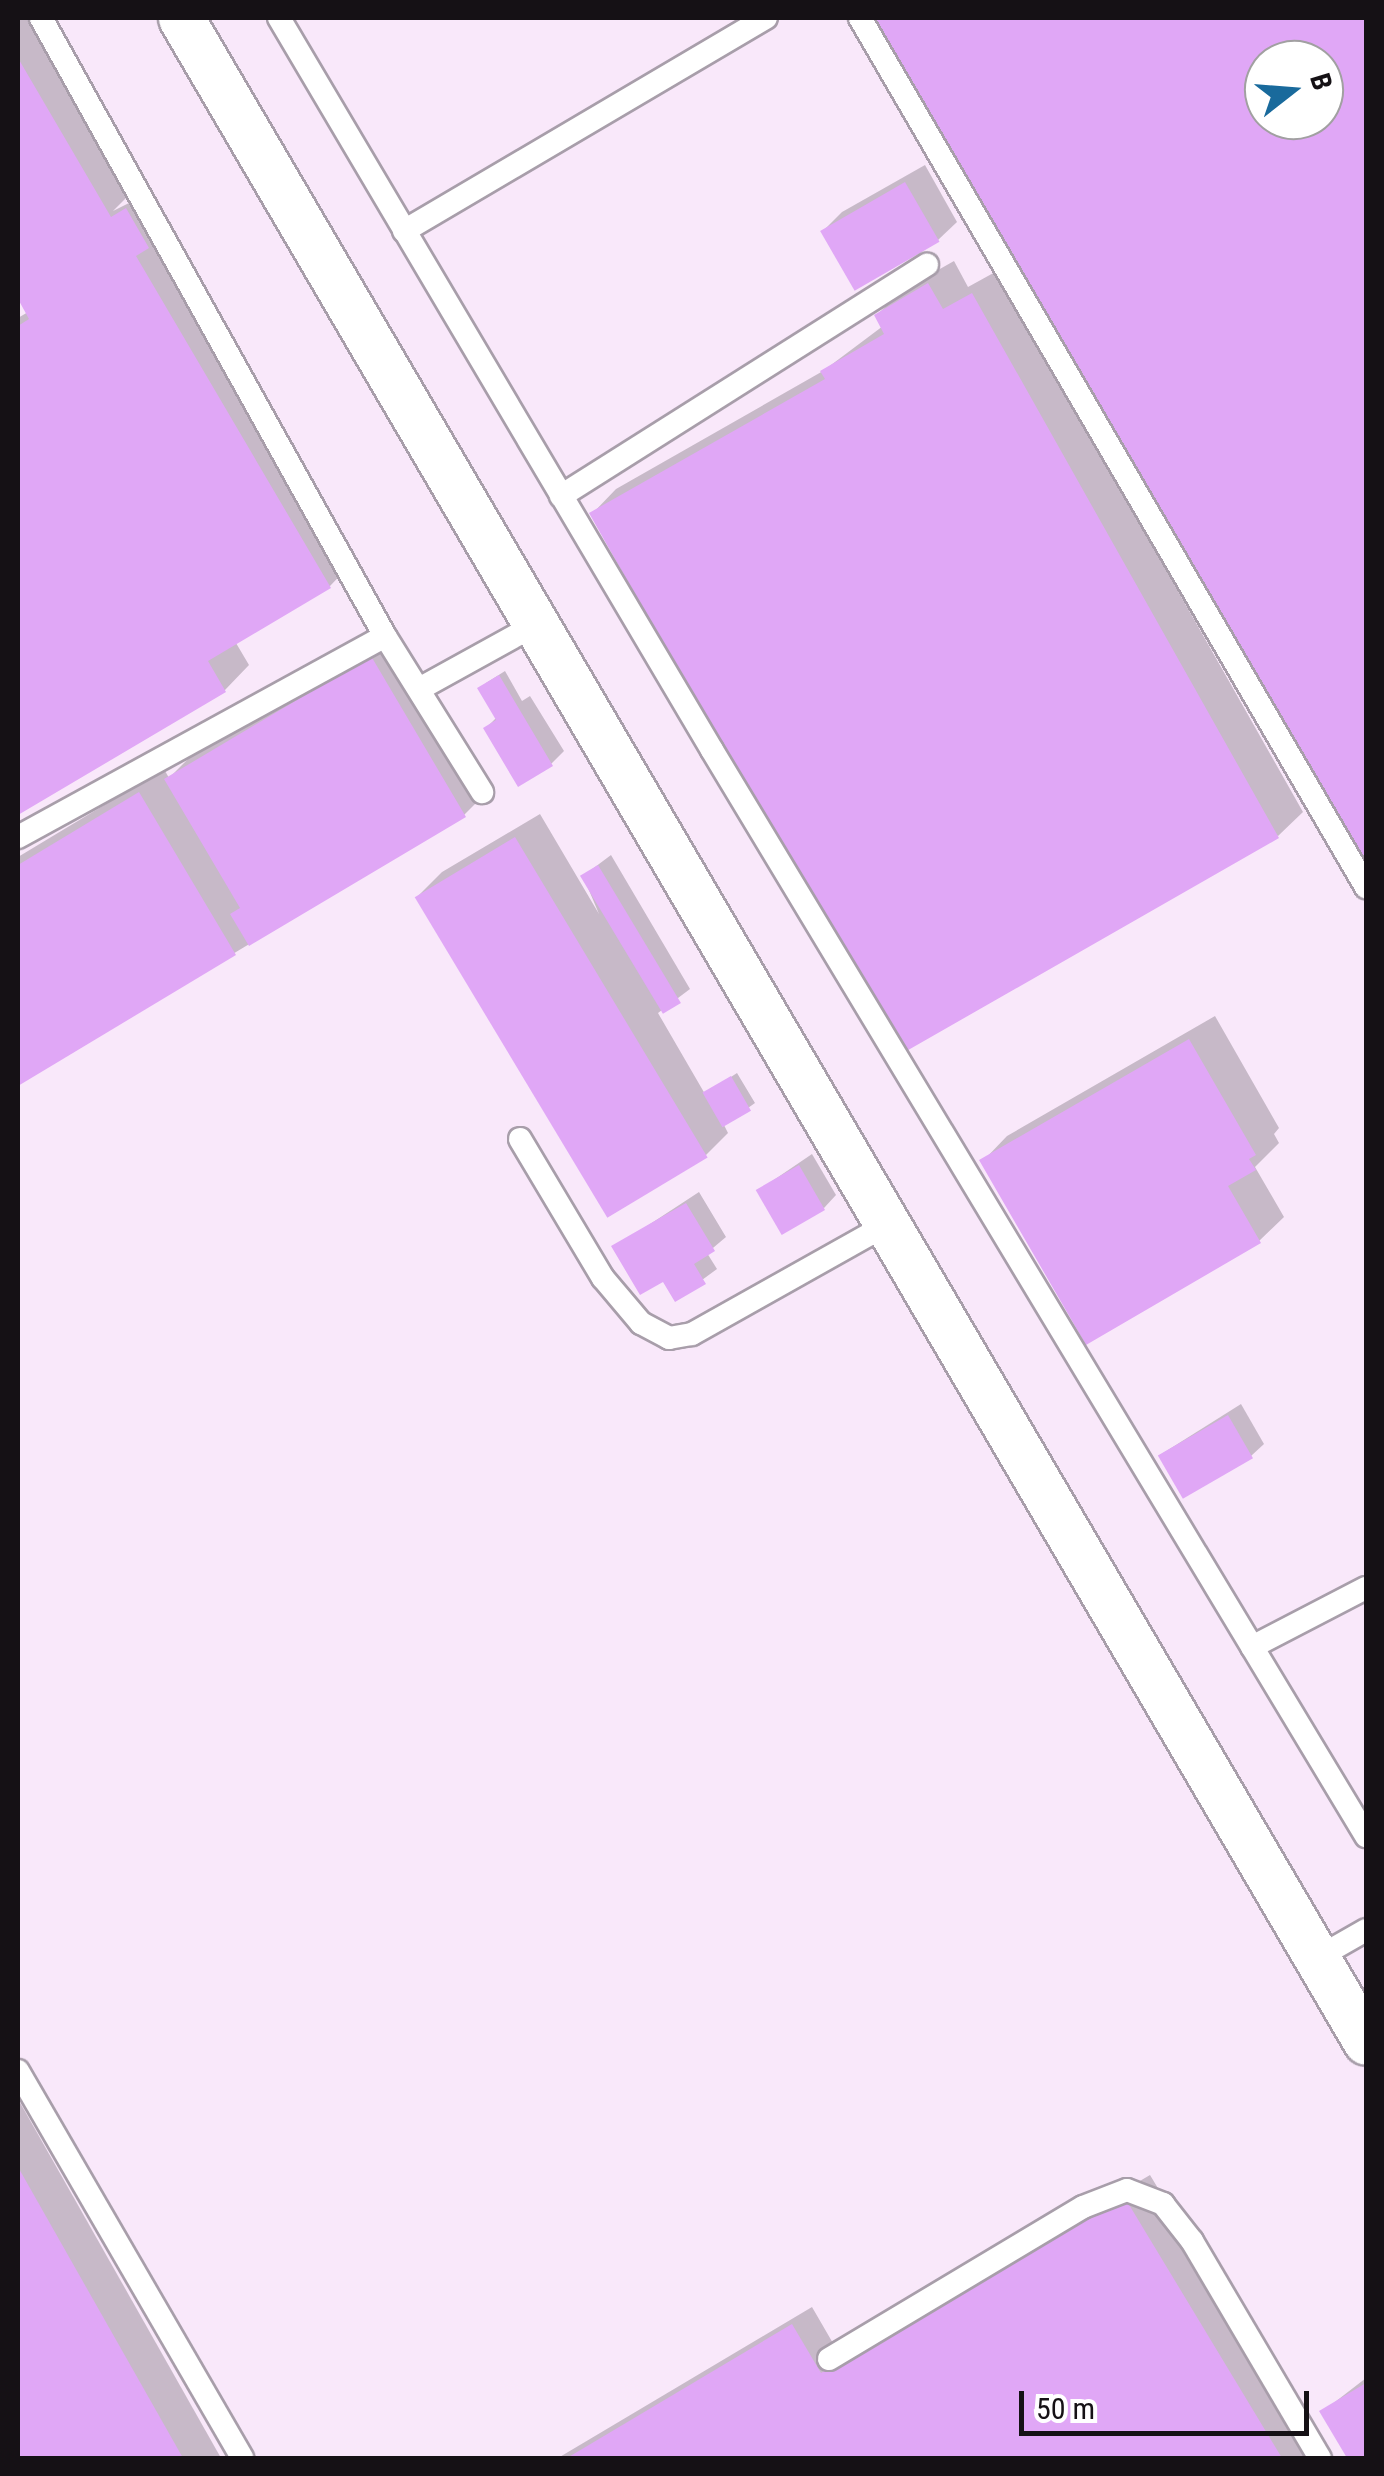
<!DOCTYPE html>
<html>
<head>
<meta charset="utf-8">
<style>
	body { margin:0 }
	#map { position:relative; width:1384px; height:2476px; overflow:hidden; background:#fdf5ff; font-family:"Roboto Condensed",sans-serif }
	div>[style] { position:absolute }
	.industrial>* { inset:0; background:#f9e8fa }
	.shadow>* { inset:0; background:#0003 }
	.building>* { inset:0; background:#e0a7f6; transform-origin:0 0 }
	.roads { filter:drop-shadow(2px 0 #a89eaa) drop-shadow(-2px 0 #a89eaa) drop-shadow(0 2px #a89eaa) drop-shadow(0 -2px #a89eaa) }
	.service>* { height:22px; margin:-11px; padding:0 11px; transform-origin:11px; border-radius:11px; background:#fff }
	.minor>* { height:45px; margin:-22.5px; padding:0 22.5px; transform-origin:22.5px; border-radius:22.5px; background:#fff }
	span { translate:-50% -50%; white-space:nowrap; text-align:center; line-height:1.15; -webkit-text-stroke:9px #fff; paint-order:stroke }
	.frame { position:absolute; inset:0; border:20px solid #151115; pointer-events:none }
	.north { position:absolute; left:1244px; top:40px; width:100px; height:100px; box-sizing:border-box; background:#fff; border:2px solid #a1a0a1; border-radius:50%; rotate:73deg; font-size:28px; font-weight:700; line-height:40px; text-align:center; color:#151115 }
	.north::after { content:''; display:block; margin:auto; width:35px; height:45px; background:#196a9c; clip-path:polygon(50% 0,100% 100%,50% 72%,0 100%) }
	.scale { position:absolute; left:1019px; top:2391px; width:290px; height:45px; box-sizing:border-box; border:5px solid #151115; border-top:0; padding-left:12px; font-size:30px; line-height:35px; white-space:nowrap; color:#151115; -webkit-text-stroke:8px #fff; paint-order:stroke }
</style>
</head>
<body>
<div id="map">
	<div class="industrial">
		<div style="clip-path:polygon(evenodd,18px 18px,1366px 18px,1366px 2458px,18px 2458px,18px 18px,1264px 60px,1324px 60px,1324px 120px,1264px 120px,1264px 60px)"></div>
	</div>
	<div class="shadow">
		<div style="clip-path:polygon(18px 18px,32px 18px,134px 190px,113px 211px,139px 198px,354px 561px,330px 586px,236px 643px,249px 665px,225px 690px,19px 810px,18px 318px,28px 312px,18px 294px)"></div>
		<div style="clip-path:polygon(evenodd,872px 18px,1366px 18px,1366px 864px,872px 18px,1264px 60px,1324px 60px,1324px 120px,1264px 120px,1264px 60px)"></div>
		<div style="clip-path:polygon(925px 165px,957px 222px,938px 240px,823px 231px,842px 212px)"></div>
		<div style="clip-path:polygon(954px 261px,968px 287px,997px 271px,1303px 812px,1278px 836px,592px 514px,616px 489px,823px 371px,883px 326px,877px 315px,901px 291px)"></div>
		<div style="clip-path:polygon(397px 633px,489px 790px,464px 815px,18px 1083px,18px 857px,164px 769px,169px 778px,192px 755px)"></div>
		<div style="clip-path:polygon(505px 671px,522px 701px,530px 696px,564px 751px,551px 764px,486px 728px,497px 717px,486px 683px)"></div>
		<div style="clip-path:polygon(540px 814px,599px 914px,583px 876px,611px 855px,690px 989px,658px 1013px,705px 1094px,737px 1073px,755px 1103px,724px 1125px,728px 1133px,704px 1157px,417px 897px,442px 872px)"></div>
		<div style="clip-path:polygon(1215px 1016px,1279px 1128px,1274px 1134px,1279px 1143px,1255px 1167px,1284px 1217px,1259px 1241px,983px 1161px,1007px 1136px)"></div>
		<div style="clip-path:polygon(812px 1154px,836px 1195px,824px 1208px,759px 1190px)"></div>
		<div style="clip-path:polygon(699px 1192px,726px 1237px,707px 1253px,717px 1269px,676px 1299px,664px 1279px,615px 1247px)"></div>
		<div style="clip-path:polygon(1241px 1404px,1264px 1444px,1251px 1456px,1160px 1455px)"></div>
		<div style="clip-path:polygon(18px 2099px,221px 2458px,18px 2458px)"></div>
		<div style="clip-path:polygon(1150px 2175px,1321px 2458px,558px 2458px,812px 2307px,841px 2357px)"></div>
		<div style="clip-path:polygon(1366px 2378px,1366px 2458px,1350px 2458px,1322px 2412px)"></div>
	</div>
	<div class="building">
		<div style="clip-path:polygon(evenodd,869px 18px,1366px 18px,1366px 869px,869px 18px,1264px 60px,1324px 60px,1324px 120px,1264px 120px,1264px 60px)"></div>
		<div style="clip-path:polygon(18px 58px,111px 217px,126px 208px,149px 248px,136px 256px,331px 588px,208px 661px,226px 692px,18px 815px,18px 326px,29px 319px,18px 299px)"></div>
		<div style="left:905px;top:182px;width:69px;height:98px;rotate:60deg"></div>
		<div style="clip-path:polygon(928px 283px,943px 309px,972px 293px,1279px 838px,896px 1057px,589px 513px,825px 379px,820px 371px,884px 334px,874px 315px)"></div>
		<div style="clip-path:polygon(371px 656px,466px 817px,249px 946px,230px 914px,240px 908px,164px 779px)"></div>
		<div style="clip-path:polygon(499px 675px,553px 766px,518px 787px,483px 728px,496px 720px,477px 688px)"></div>
		<div style="clip-path:polygon(139px 792px,236px 955px,18px 1086px,18px 865px)"></div>
		<div style="left:515px;top:837px;width:374px;height:117px;rotate:59deg"></div>
		<div style="left:598px;top:865px;width:161px;height:21px;rotate:59deg"></div>
		<div style="clip-path:polygon(1189px 1039px,1256px 1155px,1249px 1159px,1256px 1170px,1228px 1186px,1261px 1243px,1086px 1345px,979px 1160px)"></div>
		<div style="left:731px;top:1076px;width:40px;height:33px;rotate:60deg"></div>
		<div style="left:799px;top:1165px;width:52px;height:50px;rotate:60deg"></div>
		<div style="clip-path:polygon(686px 1203px,715px 1251px,694px 1264px,706px 1284px,675px 1302px,663px 1282px,640px 1295px,611px 1246px)"></div>
		<div style="left:1228px;top:1415px;width:50px;height:81px;rotate:60deg"></div>
		<div style="clip-path:polygon(18px 2167px,183px 2458px,18px 2458px)"></div>
		<div style="clip-path:polygon(1125px 2198px,1282px 2458px,567px 2458px,792px 2324px,821px 2373px)"></div>
		<div style="clip-path:polygon(1366px 2383px,1366px 2458px,1347px 2458px,1319px 2411px)"></div>
	</div>
	<div class="roads">
		<div class="service">
			<div style="left:41px;top:18px;width:707px;rotate:60.9deg"></div>
			<div style="left:385px;top:636px;width:184px;rotate:58.1deg"></div>
			<div style="left:279px;top:18px;width:850px;rotate:59.39deg"></div>
			<div style="left:712px;top:750px;width:1268px;rotate:58.94deg"></div>
			<div style="left:860px;top:18px;width:1006px;rotate:59.79deg"></div>
			<div style="left:404px;top:231px;width:420px;rotate:-30.5deg"></div>
			<div style="left:561px;top:496px;width:433px;rotate:-32.3deg"></div>
			<div style="left:421px;top:688px;width:132px;rotate:-28.9deg"></div>
			<div style="left:18px;top:837px;width:418px;rotate:-28.7deg"></div>
			<div style="left:520px;top:1139px;width:162px;rotate:59.2deg"></div>
			<div style="left:603px;top:1278px;width:59px;rotate:49.8deg"></div>
			<div style="left:641px;top:1323px;width:32px;rotate:28deg"></div>
			<div style="left:669px;top:1338px;width:23px;rotate:-10deg"></div>
			<div style="left:692px;top:1334px;width:225px;rotate:-29.3deg"></div>
			<div style="left:1252px;top:1647px;width:128px;rotate:-27.4deg"></div>
			<div style="left:1317px;top:1958px;width:56px;rotate:-29.7deg"></div>
			<div style="left:18px;top:2071px;width:447px;rotate:59.9deg"></div>
			<div style="left:829px;top:2359px;width:296px;rotate:-30.9deg"></div>
			<div style="left:1083px;top:2207px;width:47px;rotate:-21.1deg"></div>
			<div style="left:1127px;top:2190px;width:39px;rotate:21deg"></div>
			<div style="left:1163px;top:2204px;width:47px;rotate:51.9deg"></div>
			<div style="left:1192px;top:2241px;width:252px;rotate:59.5deg"></div>
		</div>
		<div class="minor">
			<div style="left:181px;top:18px;width:2345px;rotate:59.65deg"></div>
		</div>
	</div>
	<div class="frame"></div>
	<div class="north">B</div>
	<div class="scale">50 m</div>
</div>
</body>
</html>
